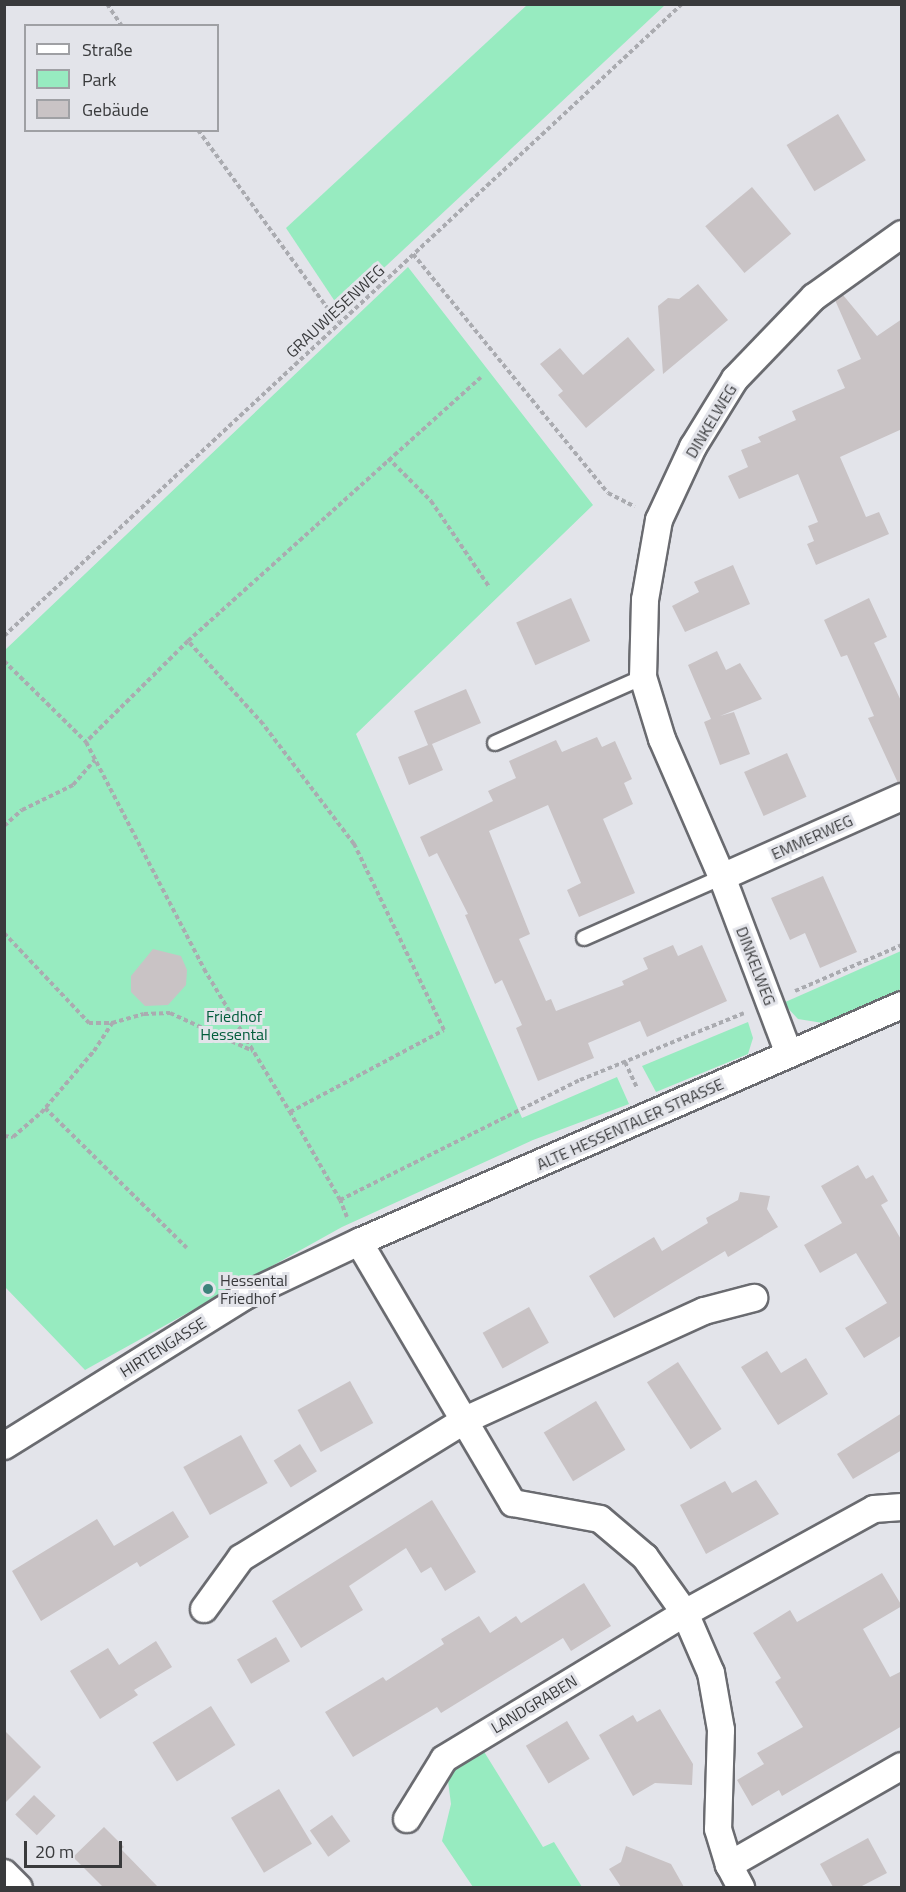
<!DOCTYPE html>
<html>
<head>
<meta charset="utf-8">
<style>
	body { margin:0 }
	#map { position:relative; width:906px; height:1892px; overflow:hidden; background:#e3e4ea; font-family:"Titillium Web",sans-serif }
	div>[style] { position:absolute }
	.green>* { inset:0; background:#97ebc0 }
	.building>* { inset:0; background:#c9c3c5; transform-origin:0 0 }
	.path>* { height:4px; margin-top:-2px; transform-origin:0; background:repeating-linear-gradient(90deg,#aaabb0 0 4.5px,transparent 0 7.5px) }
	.roads { filter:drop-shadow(2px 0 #6a6b70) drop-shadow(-2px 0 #6a6b70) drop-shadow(0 2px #6a6b70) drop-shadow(0 -2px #6a6b70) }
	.lane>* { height:14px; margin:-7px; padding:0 7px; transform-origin:7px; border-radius:7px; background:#fff }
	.street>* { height:26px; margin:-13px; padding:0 13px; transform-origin:13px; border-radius:13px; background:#fff }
	.dots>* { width:16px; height:16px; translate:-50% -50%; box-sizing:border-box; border:3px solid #e3e4ea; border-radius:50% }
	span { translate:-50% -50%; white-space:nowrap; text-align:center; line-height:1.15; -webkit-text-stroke:6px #e3e4ea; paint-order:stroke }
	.street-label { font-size:16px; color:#393a3c }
	.park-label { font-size:16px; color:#025d3c }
	.poi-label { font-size:16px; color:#393a3c }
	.left { translate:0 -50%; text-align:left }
	.frame { position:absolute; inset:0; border:6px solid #393a3c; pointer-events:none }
	.legend { position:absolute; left:24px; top:24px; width:195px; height:108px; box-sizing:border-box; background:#e3e4ea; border:2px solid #9fa0a4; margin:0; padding:8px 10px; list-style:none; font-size:18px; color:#393a3c }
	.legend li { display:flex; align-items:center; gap:12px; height:30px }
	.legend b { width:30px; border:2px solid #9fa0a4 }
	.scale { position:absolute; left:24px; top:1841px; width:98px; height:27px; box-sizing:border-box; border:3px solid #393a3c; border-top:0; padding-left:8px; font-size:18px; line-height:21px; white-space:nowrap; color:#393a3c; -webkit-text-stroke:4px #e3e4ea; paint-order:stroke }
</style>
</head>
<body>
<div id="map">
	<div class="green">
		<div style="clip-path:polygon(527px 5px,665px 5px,340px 309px,286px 228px)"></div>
		<div style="clip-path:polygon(408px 267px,593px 505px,356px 734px,522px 1118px,617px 1077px,629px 1104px,533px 1140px,342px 1227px,85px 1370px,5px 1287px,5px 650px)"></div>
		<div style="clip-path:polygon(901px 951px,901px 989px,823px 1023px,798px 1019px,783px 1003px)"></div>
		<div style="clip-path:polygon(748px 1022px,753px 1038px,748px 1054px,656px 1092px,642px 1066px)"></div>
		<div style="clip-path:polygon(483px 1750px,543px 1847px,554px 1842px,582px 1887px,473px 1887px,442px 1841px,451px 1804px,447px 1773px)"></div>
	</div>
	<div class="building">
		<div style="left:838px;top:114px;width:54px;height:60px;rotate:59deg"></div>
		<div style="left:752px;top:187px;width:61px;height:61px;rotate:50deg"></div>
		<div style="clip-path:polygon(698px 284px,728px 320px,663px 374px,658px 306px,668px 298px,679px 299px)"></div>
		<div style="clip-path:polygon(843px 295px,877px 336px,902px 319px,902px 429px,840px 457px,866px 517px,879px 512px,889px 534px,816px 565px,807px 544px,814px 541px,808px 526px,818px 522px,798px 474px,739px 499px,728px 476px,748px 467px,741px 450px,761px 442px,758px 437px,796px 420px,792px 411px,845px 388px,837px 370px,861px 359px,835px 300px)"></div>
		<div style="clip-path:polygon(628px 337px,655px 370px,586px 428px,558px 395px,563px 391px,540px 364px,560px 348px,583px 375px)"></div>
		<div style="clip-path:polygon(733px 565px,750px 604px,685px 632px,672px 606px,699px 592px,694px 582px)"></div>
		<div style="left:571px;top:598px;width:47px;height:60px;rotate:66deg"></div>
		<div style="clip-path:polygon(869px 598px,887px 637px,874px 643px,902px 703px,902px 782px,898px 783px,868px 718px,874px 716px,847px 655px,841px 657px,824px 620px)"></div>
		<div style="clip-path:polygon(717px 651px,726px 670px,740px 663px,762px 699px,720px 716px,734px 712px,750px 754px,720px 765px,704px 722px,711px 719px,688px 665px)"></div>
		<div style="clip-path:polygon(466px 689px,481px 723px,432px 744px,443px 770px,409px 785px,398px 757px,428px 745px,414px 711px)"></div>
		<div style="clip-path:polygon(597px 737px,602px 747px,615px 741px,632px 779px,624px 783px,633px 804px,603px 819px,635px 893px,579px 917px,567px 890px,581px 883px,548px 805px,489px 831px,530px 934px,519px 939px,546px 1001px,551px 999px,556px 1011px,624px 985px,622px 981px,648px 969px,643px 958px,673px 945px,678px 956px,702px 945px,727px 1001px,647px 1037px,640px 1021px,588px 1043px,594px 1058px,538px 1081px,516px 1028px,522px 1025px,502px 980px,495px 984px,465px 915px,468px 914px,437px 853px,429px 857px,420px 837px,493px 801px,488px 791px,516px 778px,509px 761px,556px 740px,562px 752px)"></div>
		<div style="left:787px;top:753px;width:48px;height:47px;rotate:66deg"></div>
		<div style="clip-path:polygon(823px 876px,857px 952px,820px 968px,805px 933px,790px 940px,771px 898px)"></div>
		<div style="clip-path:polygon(153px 949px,181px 956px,187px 970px,186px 985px,168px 1005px,145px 1006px,131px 992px,131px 976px)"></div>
		<div style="clip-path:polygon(858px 1165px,866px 1179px,873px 1175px,888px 1201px,881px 1205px,902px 1241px,902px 1335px,864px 1358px,845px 1328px,887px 1303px,856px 1253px,820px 1273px,804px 1245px,842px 1223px,821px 1186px)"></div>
		<div style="clip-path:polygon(740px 1192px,770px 1196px,767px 1209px,778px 1227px,728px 1257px,725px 1251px,614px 1318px,589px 1276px,654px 1237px,662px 1251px,708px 1223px,706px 1218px,738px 1200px)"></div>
		<div style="left:529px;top:1307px;width:41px;height:53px;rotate:61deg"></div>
		<div style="clip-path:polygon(767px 1351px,781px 1373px,806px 1358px,828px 1394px,778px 1425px,741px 1367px)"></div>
		<div style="left:678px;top:1362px;width:80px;height:37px;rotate:57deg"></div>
		<div style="left:350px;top:1381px;width:48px;height:60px;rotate:61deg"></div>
		<div style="left:596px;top:1401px;width:57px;height:61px;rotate:59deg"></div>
		<div style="clip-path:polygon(902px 1413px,902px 1450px,853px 1479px,837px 1454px)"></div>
		<div style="left:241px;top:1435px;width:55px;height:66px;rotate:61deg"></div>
		<div style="left:300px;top:1444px;width:32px;height:31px;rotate:58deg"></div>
		<div style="clip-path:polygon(756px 1480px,779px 1514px,706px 1554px,680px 1505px,725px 1481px,732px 1493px)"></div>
		<div style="clip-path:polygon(432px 1500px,476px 1572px,445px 1591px,431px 1567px,421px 1573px,406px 1548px,349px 1586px,363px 1610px,301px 1648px,272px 1601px)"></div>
		<div style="clip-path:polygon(173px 1511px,189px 1537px,140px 1567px,137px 1562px,41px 1621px,12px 1571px,97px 1519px,114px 1546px)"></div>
		<div style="clip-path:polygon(882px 1573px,902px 1606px,863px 1629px,890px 1677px,902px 1671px,902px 1726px,782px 1796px,779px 1790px,752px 1806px,737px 1780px,764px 1764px,757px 1753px,803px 1727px,775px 1682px,781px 1678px,753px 1633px,790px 1610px,797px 1622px)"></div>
		<div style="clip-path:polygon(584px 1583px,611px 1626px,571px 1651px,563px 1638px,441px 1713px,437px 1707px,353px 1757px,325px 1712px,383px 1677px,386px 1681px,444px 1644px,441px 1639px,479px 1616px,490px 1633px,516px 1616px,521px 1623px)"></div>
		<div style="left:276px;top:1637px;width:28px;height:45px;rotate:60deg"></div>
		<div style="clip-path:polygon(156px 1641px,172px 1667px,134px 1690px,138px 1695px,100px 1719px,70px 1671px,108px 1648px,119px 1665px)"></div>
		<div style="left:211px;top:1706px;width:46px;height:69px;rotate:58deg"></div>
		<div style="clip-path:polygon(660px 1709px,693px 1764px,692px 1785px,655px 1783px,633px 1796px,599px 1735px,633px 1715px,637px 1722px)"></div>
		<div style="left:567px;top:1721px;width:44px;height:48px;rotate:59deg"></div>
		<div style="clip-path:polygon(4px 1730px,41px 1767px,4px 1804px)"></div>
		<div style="left:279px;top:1789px;width:64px;height:56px;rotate:59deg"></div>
		<div style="left:34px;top:1795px;width:30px;height:27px;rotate:44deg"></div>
		<div style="left:332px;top:1815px;width:32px;height:27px;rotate:55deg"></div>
		<div style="clip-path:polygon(104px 1827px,124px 1847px,121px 1849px,158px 1887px,103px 1887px,73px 1857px)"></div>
		<div style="clip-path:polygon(868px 1838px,887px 1873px,860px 1887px,833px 1887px,820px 1864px)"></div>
		<div style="clip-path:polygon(626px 1846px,671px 1864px,684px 1887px,621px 1887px,609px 1869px,621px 1862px)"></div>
	</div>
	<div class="path">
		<div style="left:107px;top:4px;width:27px;rotate:56deg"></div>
		<div style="left:198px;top:130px;width:240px;rotate:54deg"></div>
		<div style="left:413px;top:254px;width:308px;rotate:50.8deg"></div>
		<div style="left:608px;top:493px;width:30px;rotate:27deg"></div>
		<div style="left:388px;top:458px;width:61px;rotate:45deg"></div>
		<div style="left:431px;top:501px;width:105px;rotate:55.9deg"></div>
		<div style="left:4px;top:636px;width:927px;rotate:-42.99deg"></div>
		<div style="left:188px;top:641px;width:144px;rotate:135.3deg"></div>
		<div style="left:86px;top:742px;width:256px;rotate:62.5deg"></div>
		<div style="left:204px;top:969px;width:167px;rotate:59deg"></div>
		<div style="left:4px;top:661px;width:115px;rotate:44.6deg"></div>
		<div style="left:4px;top:826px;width:24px;rotate:-42deg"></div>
		<div style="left:22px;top:810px;width:57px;rotate:-26.1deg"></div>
		<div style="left:73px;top:785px;width:33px;rotate:-49deg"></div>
		<div style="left:4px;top:933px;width:124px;rotate:46.6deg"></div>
		<div style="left:89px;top:1023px;width:23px"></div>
		<div style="left:795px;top:991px;width:116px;rotate:-23.3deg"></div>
		<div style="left:625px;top:1062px;width:29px;rotate:65deg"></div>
		<div style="left:45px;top:1108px;width:199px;rotate:44.6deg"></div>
		<div style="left:4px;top:1136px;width:9px;rotate:6deg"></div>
		<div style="left:13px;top:1137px;width:37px;rotate:-41deg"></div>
		<div style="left:41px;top:1113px;width:82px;rotate:-49.5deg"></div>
		<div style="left:94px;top:1051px;width:33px;rotate:-57deg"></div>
		<div style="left:112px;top:1023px;width:33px;rotate:-16deg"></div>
		<div style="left:144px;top:1014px;width:26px;rotate:-2deg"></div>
		<div style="left:170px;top:1013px;width:91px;rotate:24.6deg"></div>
		<div style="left:340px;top:1200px;width:101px;rotate:-119.6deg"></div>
		<div style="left:290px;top:1112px;width:174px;rotate:-28deg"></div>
		<div style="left:444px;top:1030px;width:207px;rotate:-115.8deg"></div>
		<div style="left:354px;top:844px;width:151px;rotate:-127.2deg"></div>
		<div style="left:263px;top:724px;width:112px;rotate:-132.1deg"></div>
		<div style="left:188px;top:641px;width:394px;rotate:-42deg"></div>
		<div style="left:347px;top:1217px;width:18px;rotate:-112deg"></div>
		<div style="left:340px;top:1200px;width:268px;rotate:-26.6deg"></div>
		<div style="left:580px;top:1080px;width:177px;rotate:-22.2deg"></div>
	</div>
	<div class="roads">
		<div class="lane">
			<div style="left:495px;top:743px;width:162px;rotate:-24deg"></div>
			<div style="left:584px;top:938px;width:151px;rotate:-23.8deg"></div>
		</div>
		<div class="street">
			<div style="left:722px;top:877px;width:197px;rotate:-24deg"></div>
			<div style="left:789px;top:1054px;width:189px;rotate:-110.7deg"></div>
			<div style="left:722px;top:877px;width:150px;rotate:-113.5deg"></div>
			<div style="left:662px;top:739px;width:65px;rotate:-107deg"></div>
			<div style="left:643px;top:677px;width:77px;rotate:-88.5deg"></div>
			<div style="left:645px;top:600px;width:81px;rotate:-80.1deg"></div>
			<div style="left:659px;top:520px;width:81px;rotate:-65deg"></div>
			<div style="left:693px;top:447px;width:80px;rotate:-58.3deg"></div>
			<div style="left:735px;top:379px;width:114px;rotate:-46.1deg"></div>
			<div style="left:814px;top:297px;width:108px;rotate:-35.6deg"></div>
			<div style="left:359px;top:1242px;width:303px;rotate:59.5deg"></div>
			<div style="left:513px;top:1503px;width:88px;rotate:10.4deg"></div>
			<div style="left:600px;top:1519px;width:59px;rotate:40.2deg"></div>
			<div style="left:645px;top:1557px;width:69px;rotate:54.5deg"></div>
			<div style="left:685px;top:1613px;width:65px;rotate:66.6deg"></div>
			<div style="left:711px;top:1673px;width:58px;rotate:80deg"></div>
			<div style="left:721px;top:1730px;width:99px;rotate:91.7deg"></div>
			<div style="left:718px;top:1829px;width:38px;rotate:73deg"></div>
			<div style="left:729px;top:1865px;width:26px;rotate:62deg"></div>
			<div style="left:4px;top:1446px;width:282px;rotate:-31.9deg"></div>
			<div style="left:243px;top:1297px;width:128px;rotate:-25.4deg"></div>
			<div style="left:359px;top:1242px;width:592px;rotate:-23.58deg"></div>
			<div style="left:204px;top:1609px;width:63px;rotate:-54deg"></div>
			<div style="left:241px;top:1558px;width:263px;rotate:-31.6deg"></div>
			<div style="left:465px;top:1420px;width:263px;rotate:-24.5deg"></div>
			<div style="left:704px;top:1311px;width:52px;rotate:-14.6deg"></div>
			<div style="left:407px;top:1819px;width:70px;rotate:-58.3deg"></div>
			<div style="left:444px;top:1759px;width:282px;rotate:-31.2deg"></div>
			<div style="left:685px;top:1613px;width:216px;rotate:-28.8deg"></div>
			<div style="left:874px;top:1509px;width:28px;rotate:-4deg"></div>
			<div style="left:729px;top:1865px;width:199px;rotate:-29.8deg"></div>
			<div style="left:4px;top:1873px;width:21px;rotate:45deg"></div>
		</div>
	</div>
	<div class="dots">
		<div style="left:208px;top:1289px;background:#3d837b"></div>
	</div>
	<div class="street-label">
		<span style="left:335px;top:311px;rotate:-43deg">GRAUWIESENWEG</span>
		<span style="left:711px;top:421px;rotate:-59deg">DINKELWEG</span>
		<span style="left:812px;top:837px;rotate:-24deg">EMMERWEG</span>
		<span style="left:756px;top:966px;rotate:69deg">DINKELWEG</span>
		<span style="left:630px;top:1124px;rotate:-24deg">ALTE HESSENTALER STRASSE</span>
		<span style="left:163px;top:1347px;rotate:-32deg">HIRTENGASSE</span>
		<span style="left:534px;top:1704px;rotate:-31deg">LANDGRABEN</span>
	</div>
	<div class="park-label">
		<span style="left:234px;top:1025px">Friedhof<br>Hessental</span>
	</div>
	<div class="poi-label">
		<span class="left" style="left:220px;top:1289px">Hessental<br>Friedhof</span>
	</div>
	<div class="frame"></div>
	<ul class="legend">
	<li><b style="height:8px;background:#fff"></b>Straße</li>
	<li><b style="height:16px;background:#97ebc0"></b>Park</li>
	<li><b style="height:16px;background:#c9c3c5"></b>Gebäude</li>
	</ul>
	<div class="scale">20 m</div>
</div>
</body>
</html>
